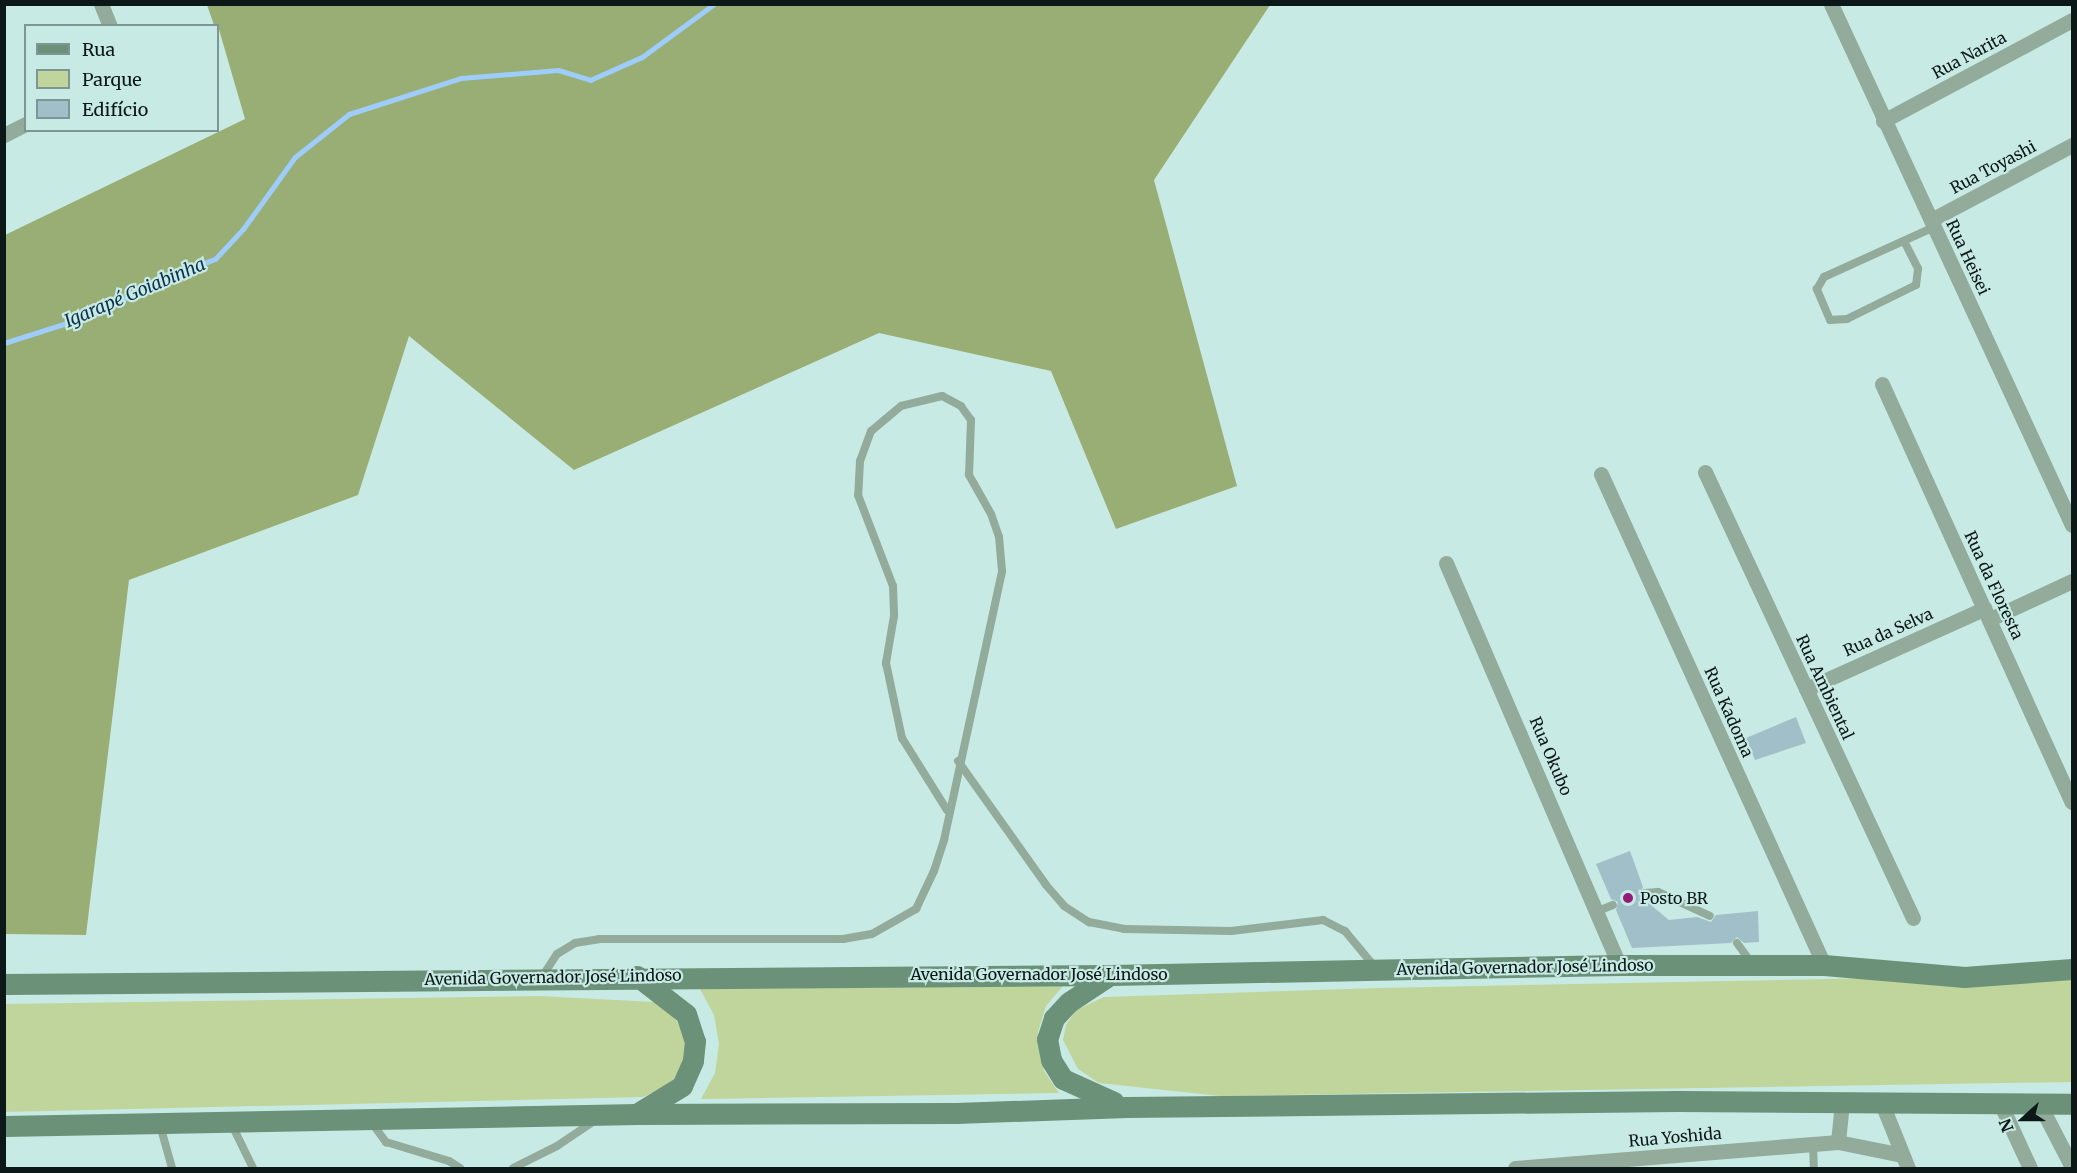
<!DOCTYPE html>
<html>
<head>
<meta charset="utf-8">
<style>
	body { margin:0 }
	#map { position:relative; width:2077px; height:1173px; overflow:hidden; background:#c8eae5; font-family:Merriweather,serif }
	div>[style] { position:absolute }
	.green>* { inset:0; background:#bfd59c }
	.forest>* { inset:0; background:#99ae75 }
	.stream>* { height:5px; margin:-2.5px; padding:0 2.5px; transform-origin:2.5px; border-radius:2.5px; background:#9ecdfc }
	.building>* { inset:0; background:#a0bfc8 }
	.lane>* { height:8px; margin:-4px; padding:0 4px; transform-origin:4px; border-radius:4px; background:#92ab9a }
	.street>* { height:15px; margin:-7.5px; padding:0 7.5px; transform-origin:7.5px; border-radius:7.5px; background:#92ab9a }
	.secondary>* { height:21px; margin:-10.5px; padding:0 10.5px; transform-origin:10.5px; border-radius:10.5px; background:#6b9178 }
	.dots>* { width:16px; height:16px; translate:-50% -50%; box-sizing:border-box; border:3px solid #c8eae5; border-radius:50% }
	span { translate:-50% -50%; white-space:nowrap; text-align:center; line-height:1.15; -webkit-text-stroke:4.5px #c8eae5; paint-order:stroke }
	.street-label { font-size:16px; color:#0c1817 }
	.poi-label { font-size:16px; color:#0c1817 }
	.left { translate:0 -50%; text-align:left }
	.water-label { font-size:18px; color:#0d304e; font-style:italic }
	.frame { position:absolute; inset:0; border:6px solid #0c1817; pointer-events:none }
	.legend { position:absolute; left:24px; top:24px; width:195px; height:108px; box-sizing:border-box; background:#c8eae5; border:2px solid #7d9693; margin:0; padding:8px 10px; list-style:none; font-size:18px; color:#0c1817 }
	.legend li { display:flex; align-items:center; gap:12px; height:30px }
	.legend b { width:30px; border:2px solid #7d9693 }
	.north { position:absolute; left:1993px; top:1089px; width:60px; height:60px; -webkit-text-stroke:4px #c8eae5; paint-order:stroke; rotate:249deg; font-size:16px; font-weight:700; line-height:24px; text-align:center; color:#0c1817 }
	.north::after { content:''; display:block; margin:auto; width:21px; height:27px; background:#0c1817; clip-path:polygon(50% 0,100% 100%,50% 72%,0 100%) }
</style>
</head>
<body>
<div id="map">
	<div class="green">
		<div style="clip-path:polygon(2072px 974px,2072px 1082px,1220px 1096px,1099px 1083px,1078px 1069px,1063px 1040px,1066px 1025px,1076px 1010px,1104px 997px,1379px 988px)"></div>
		<div style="clip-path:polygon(1063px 986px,1046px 1006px,1038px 1032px,1044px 1071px,1059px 1093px,701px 1099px,715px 1073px,719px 1044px,714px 1015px,700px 989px)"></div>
		<div style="clip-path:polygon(539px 996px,654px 1002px,672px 1014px,684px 1033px,686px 1055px,672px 1083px,643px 1097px,5px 1112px,4px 1004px)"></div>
	</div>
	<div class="forest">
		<div style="clip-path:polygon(207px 5px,1270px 5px,1154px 180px,1237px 486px,1116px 529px,1051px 371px,879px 333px,574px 470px,409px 336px,358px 495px,129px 580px,86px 935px,5px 934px,5px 235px,245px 119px,218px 26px,214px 25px)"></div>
	</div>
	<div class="stream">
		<div style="left:4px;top:343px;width:96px;rotate:-17.7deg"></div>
		<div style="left:95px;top:314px;width:73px;rotate:-27.6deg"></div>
		<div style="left:160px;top:280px;width:59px;rotate:-20.9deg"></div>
		<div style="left:215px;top:259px;width:41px;rotate:-47deg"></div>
		<div style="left:243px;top:229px;width:89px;rotate:-54.2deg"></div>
		<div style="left:295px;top:157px;width:69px;rotate:-38.5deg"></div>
		<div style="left:349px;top:114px;width:118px;rotate:-17.8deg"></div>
		<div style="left:461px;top:78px;width:97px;rotate:-4.7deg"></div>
		<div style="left:558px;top:70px;width:34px;rotate:17deg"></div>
		<div style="left:590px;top:80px;width:57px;rotate:-23.9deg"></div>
		<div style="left:642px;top:57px;width:89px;rotate:-36.4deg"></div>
	</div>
	<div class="building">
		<div style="clip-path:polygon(1796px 717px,1806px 743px,1755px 760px,1746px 738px)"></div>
		<div style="clip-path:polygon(1630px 851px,1643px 887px,1640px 896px,1669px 920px,1697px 917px,1711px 922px,1716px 915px,1758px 911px,1759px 942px,1744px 943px,1737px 937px,1731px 943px,1632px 948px,1616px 910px,1618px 902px,1611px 899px,1596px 864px)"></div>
	</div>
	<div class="lane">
		<div style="left:1904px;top:241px;width:31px;rotate:63deg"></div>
		<div style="left:1918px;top:269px;width:16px;rotate:97deg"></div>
		<div style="left:1916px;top:285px;width:77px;rotate:153.8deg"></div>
		<div style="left:1847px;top:319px;width:17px;rotate:177deg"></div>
		<div style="left:1830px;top:320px;width:34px;rotate:-113deg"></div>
		<div style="left:1817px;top:289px;width:14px;rotate:-60deg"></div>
		<div style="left:1824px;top:277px;width:121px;rotate:-24.4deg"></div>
		<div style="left:958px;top:761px;width:152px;rotate:54.6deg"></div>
		<div style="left:1046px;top:885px;width:28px;rotate:49deg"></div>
		<div style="left:1064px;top:906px;width:30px;rotate:33deg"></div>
		<div style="left:1089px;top:922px;width:36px;rotate:11deg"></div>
		<div style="left:1124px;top:929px;width:107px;rotate:1.1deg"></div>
		<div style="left:1231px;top:931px;width:93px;rotate:-6.8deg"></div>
		<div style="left:1323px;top:920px;width:25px;rotate:27deg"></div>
		<div style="left:1345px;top:931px;width:45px;rotate:50.4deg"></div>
		<div style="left:1645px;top:893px;width:13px;rotate:-4deg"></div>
		<div style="left:1658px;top:892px;width:57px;rotate:24.8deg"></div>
		<div style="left:1598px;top:911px;width:16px;rotate:-22deg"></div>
		<div style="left:1737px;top:943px;width:24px;rotate:54deg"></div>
		<div style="left:542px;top:977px;width:27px;rotate:-57deg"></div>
		<div style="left:557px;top:954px;width:21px;rotate:-31deg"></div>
		<div style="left:575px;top:943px;width:24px;rotate:-9deg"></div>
		<div style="left:599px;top:939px;width:244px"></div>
		<div style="left:843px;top:939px;width:29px;rotate:-10deg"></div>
		<div style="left:872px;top:934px;width:51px;rotate:-29.6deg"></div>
		<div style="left:916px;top:909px;width:42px;rotate:-64.7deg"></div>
		<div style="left:934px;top:871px;width:33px;rotate:-72deg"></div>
		<div style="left:944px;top:840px;width:275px;rotate:-77.8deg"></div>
		<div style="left:1002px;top:571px;width:34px;rotate:-95deg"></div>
		<div style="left:999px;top:537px;width:24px;rotate:-109deg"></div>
		<div style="left:991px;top:514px;width:45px;rotate:-119.4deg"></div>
		<div style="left:969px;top:475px;width:55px;rotate:-87.9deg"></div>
		<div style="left:971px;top:420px;width:17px;rotate:-126deg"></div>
		<div style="left:961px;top:406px;width:21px;rotate:-152deg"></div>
		<div style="left:942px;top:396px;width:42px;rotate:166.3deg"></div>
		<div style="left:901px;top:406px;width:39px;rotate:140deg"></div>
		<div style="left:871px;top:431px;width:32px;rotate:110deg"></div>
		<div style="left:860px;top:461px;width:34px;rotate:93deg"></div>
		<div style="left:858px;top:495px;width:97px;rotate:69deg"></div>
		<div style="left:893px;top:586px;width:30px;rotate:88deg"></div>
		<div style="left:894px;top:616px;width:48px;rotate:99.7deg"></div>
		<div style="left:886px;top:663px;width:77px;rotate:78deg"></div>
		<div style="left:902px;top:738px;width:85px;rotate:58deg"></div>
		<div style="left:231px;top:1123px;width:50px;rotate:63.9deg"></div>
		<div style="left:372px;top:1123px;width:24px;rotate:54deg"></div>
		<div style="left:386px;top:1142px;width:66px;rotate:16.8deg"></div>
		<div style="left:449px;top:1161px;width:13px;rotate:32deg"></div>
		<div style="left:160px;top:1125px;width:45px;rotate:74.4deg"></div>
		<div style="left:1813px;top:1144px;width:24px;rotate:88deg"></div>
		<div style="left:513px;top:1168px;width:49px;rotate:-26.6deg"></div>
		<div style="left:557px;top:1146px;width:45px;rotate:-34deg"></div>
	</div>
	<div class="street">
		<div style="left:101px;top:4px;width:24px;rotate:68deg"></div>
		<div style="left:1831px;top:4px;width:574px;rotate:65.18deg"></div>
		<div style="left:1883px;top:121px;width:214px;rotate:-28.1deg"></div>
		<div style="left:4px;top:135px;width:25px;rotate:-27deg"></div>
		<div style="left:1931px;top:220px;width:160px;rotate:-28deg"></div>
		<div style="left:1882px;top:384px;width:459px;rotate:65.6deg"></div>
		<div style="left:1705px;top:472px;width:492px;rotate:65deg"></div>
		<div style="left:1601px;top:474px;width:539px;rotate:65.57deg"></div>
		<div style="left:1446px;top:563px;width:438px;rotate:66.7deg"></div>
		<div style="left:1990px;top:619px;width:90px;rotate:-24.9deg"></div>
		<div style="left:1806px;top:689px;width:196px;rotate:-24.3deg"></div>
		<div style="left:1881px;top:1101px;width:72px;rotate:68.1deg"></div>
		<div style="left:2001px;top:1105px;width:69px;rotate:65.3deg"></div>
		<div style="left:2040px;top:1105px;width:70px;rotate:62.7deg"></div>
		<div style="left:1838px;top:1142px;width:65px;rotate:11.5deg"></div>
		<div style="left:1515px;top:1168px;width:324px;rotate:-4.6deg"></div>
		<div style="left:1838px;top:1142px;width:40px;rotate:-84.3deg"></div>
	</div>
	<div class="secondary">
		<div style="left:1110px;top:975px;width:49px;rotate:146.6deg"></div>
		<div style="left:1069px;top:1002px;width:22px;rotate:133deg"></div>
		<div style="left:1054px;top:1018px;width:22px;rotate:108deg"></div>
		<div style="left:1047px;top:1039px;width:21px;rotate:79deg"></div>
		<div style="left:1051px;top:1060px;width:22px;rotate:58deg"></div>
		<div style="left:1063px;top:1079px;width:56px;rotate:24.3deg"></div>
		<div style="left:637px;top:976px;width:62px;rotate:37.8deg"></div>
		<div style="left:686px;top:1014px;width:28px;rotate:72deg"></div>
		<div style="left:695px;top:1041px;width:20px;rotate:96deg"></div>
		<div style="left:693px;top:1061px;width:27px;rotate:114deg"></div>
		<div style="left:682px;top:1086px;width:52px;rotate:148.5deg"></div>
		<div style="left:4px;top:984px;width:1107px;rotate:-0.47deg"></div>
		<div style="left:1111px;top:975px;width:508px;rotate:-1.13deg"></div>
		<div style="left:1619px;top:965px;width:205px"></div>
		<div style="left:1824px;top:965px;width:141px;rotate:4.9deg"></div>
		<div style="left:1964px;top:977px;width:108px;rotate:-4.2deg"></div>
		<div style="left:4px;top:1126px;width:634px;rotate:-1.08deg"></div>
		<div style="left:638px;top:1114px;width:318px;rotate:-0.2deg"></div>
		<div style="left:956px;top:1113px;width:171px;rotate:-2deg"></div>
		<div style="left:1127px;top:1107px;width:550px;rotate:-0.63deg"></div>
		<div style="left:1677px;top:1101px;width:395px;rotate:0.4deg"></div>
	</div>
	<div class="dots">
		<div style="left:1628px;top:898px;background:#951b76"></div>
	</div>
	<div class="street-label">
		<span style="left:1969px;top:55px;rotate:-28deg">Rua Narita</span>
		<span style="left:1993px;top:167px;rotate:-28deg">Rua Toyashi</span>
		<span style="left:1968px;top:257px;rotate:65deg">Rua Heisei</span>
		<span style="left:1994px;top:585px;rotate:65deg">Rua da Floresta</span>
		<span style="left:1888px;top:632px;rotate:-24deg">Rua da Selva</span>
		<span style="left:1825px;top:687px;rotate:65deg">Rua Ambiental</span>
		<span style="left:1729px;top:712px;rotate:66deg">Rua Kadoma</span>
		<span style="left:1551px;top:756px;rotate:67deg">Rua Okubo</span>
		<span style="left:1525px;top:967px;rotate:-1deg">Avenida Governador José Lindoso</span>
		<span style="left:1039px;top:974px">Avenida Governador José Lindoso</span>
		<span style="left:553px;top:977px;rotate:-1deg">Avenida Governador José Lindoso</span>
		<span style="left:1675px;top:1137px;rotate:-5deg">Rua Yoshida</span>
	</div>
	<div class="poi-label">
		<span class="left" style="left:1640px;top:898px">Posto BR</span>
	</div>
	<div class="water-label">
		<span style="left:135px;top:293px;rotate:-23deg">Igarapé Goiabinha</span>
	</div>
	<div class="frame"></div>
	<ul class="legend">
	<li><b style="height:8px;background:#6b9178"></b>Rua</li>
	<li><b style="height:16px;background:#bfd59c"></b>Parque</li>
	<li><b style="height:16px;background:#a0bfc8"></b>Edifício</li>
	</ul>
	<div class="north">N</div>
</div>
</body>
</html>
